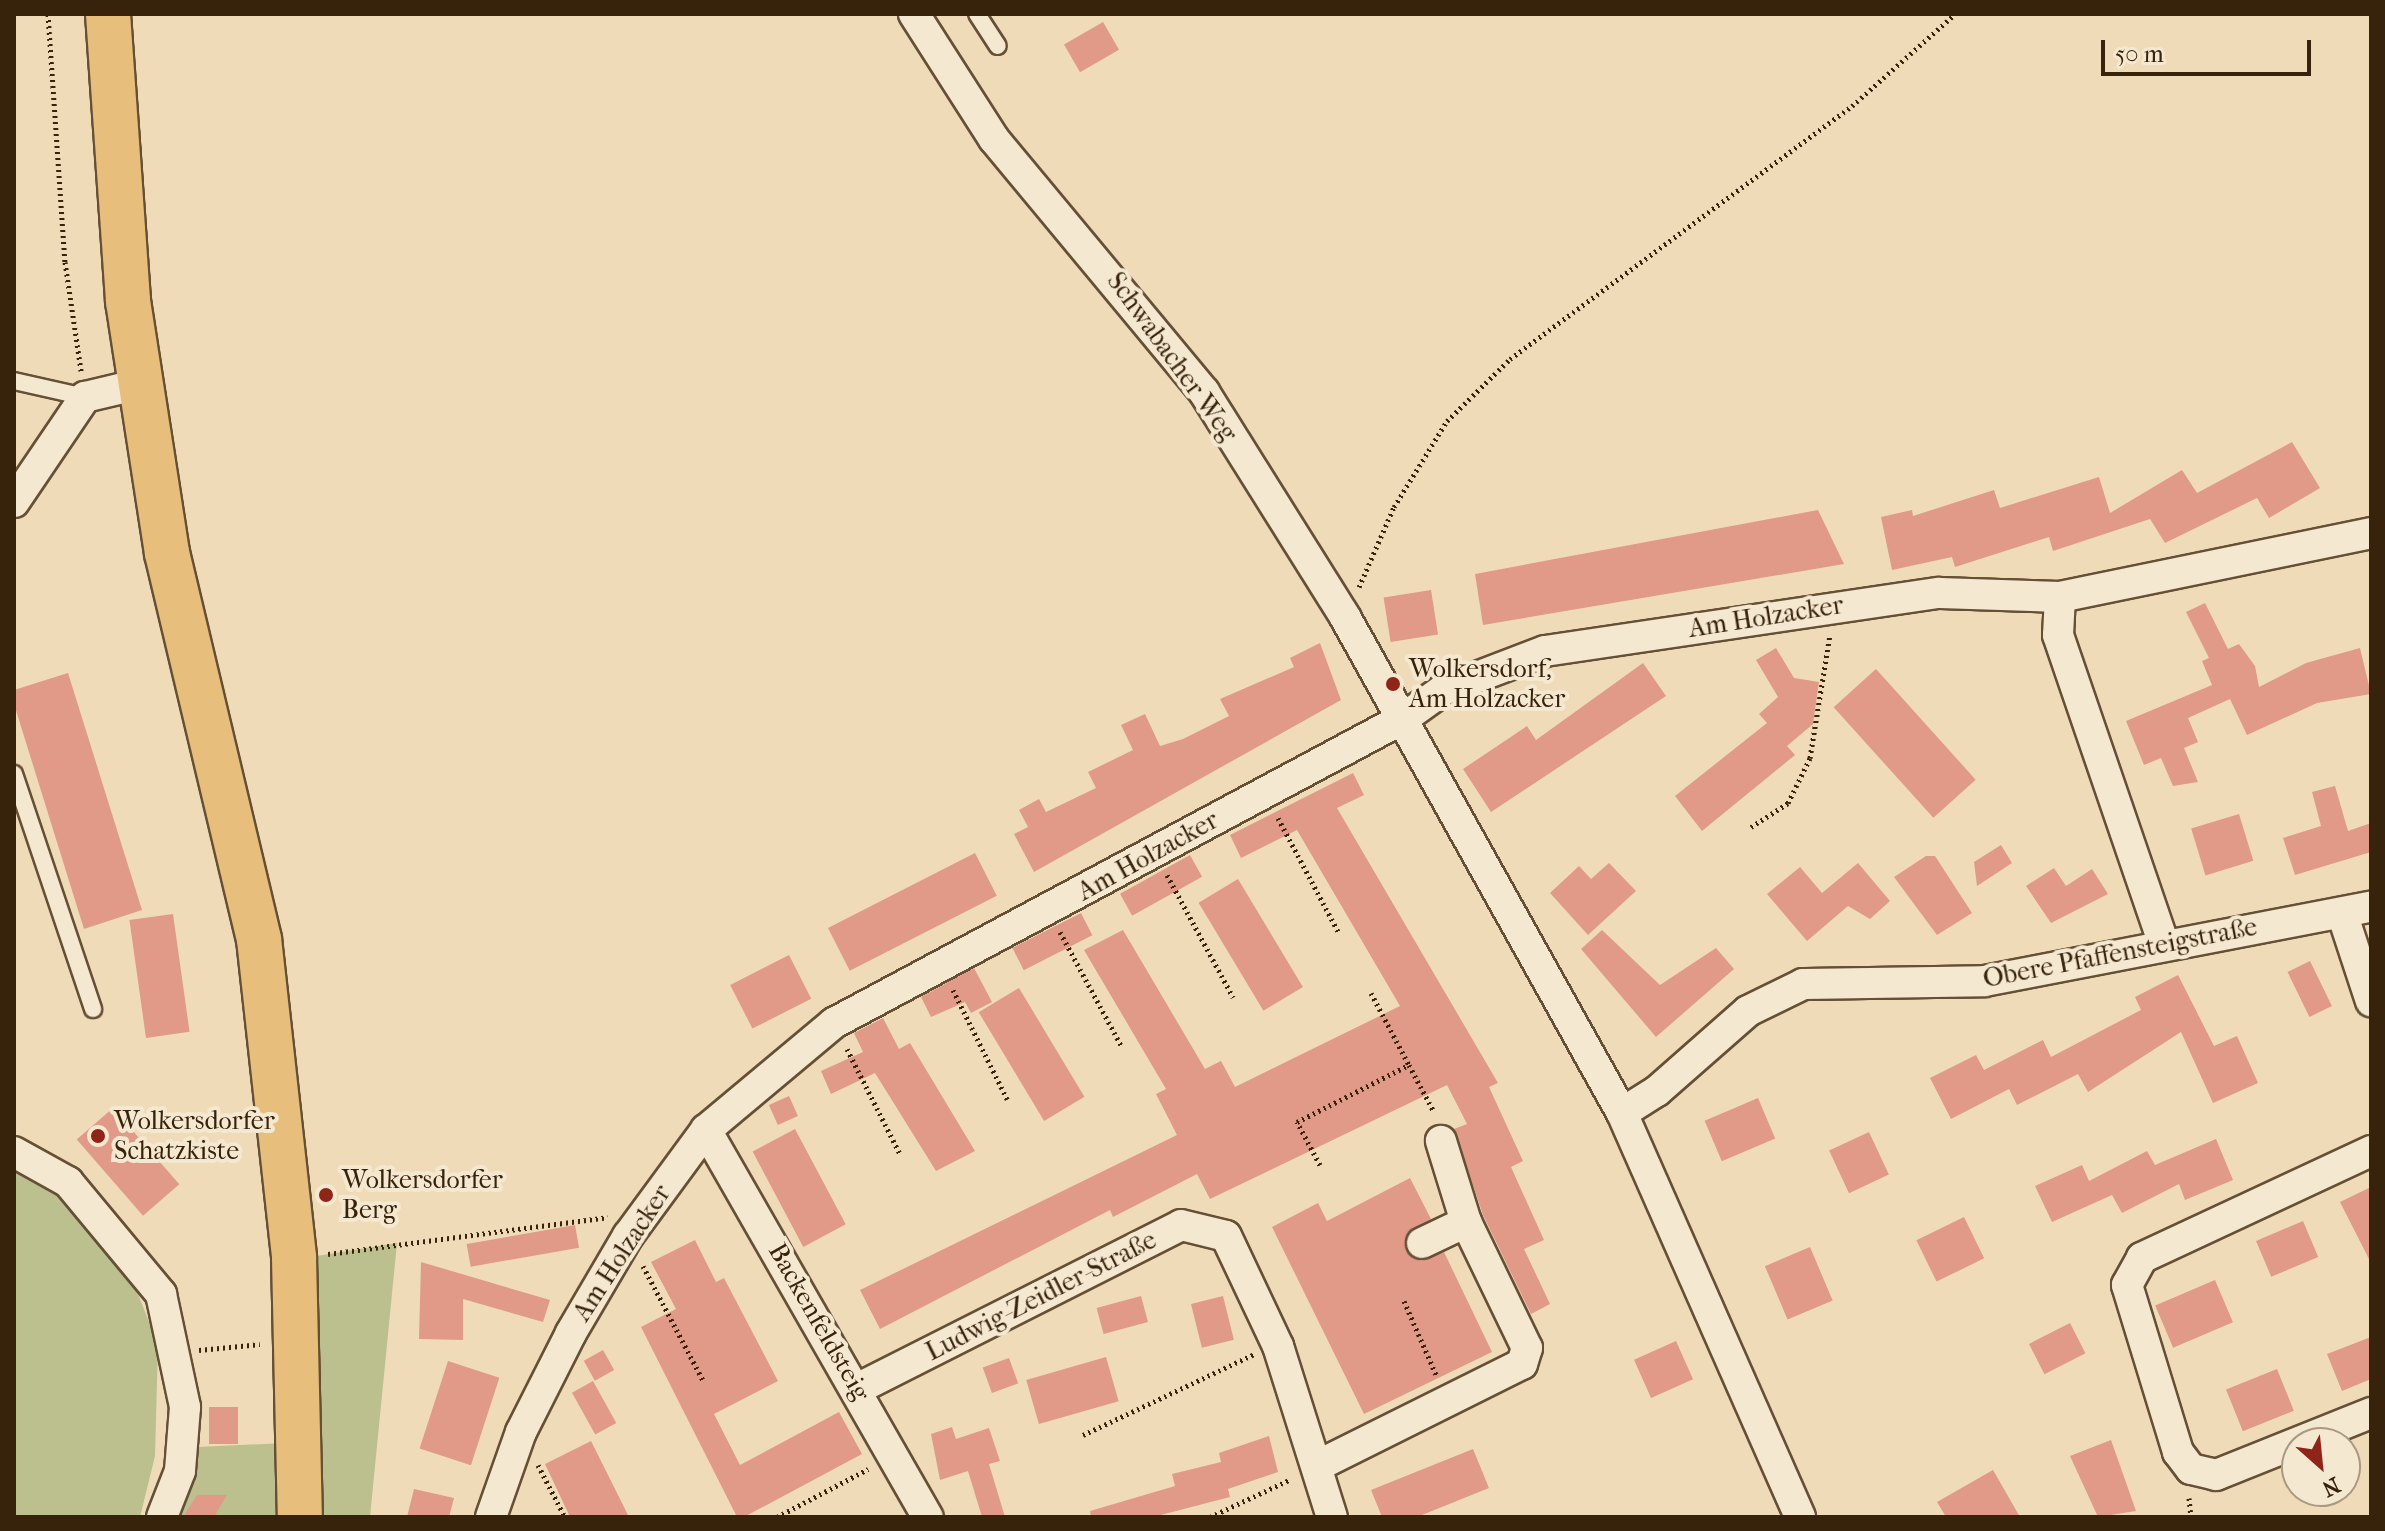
<!DOCTYPE html>
<html>
<head>
<meta charset="utf-8">
<style>
	body { margin:0 }
	#map { position:relative; width:2385px; height:1531px; overflow:hidden; background:#f0dbb8; font-family:"IM FELL French Canon",serif }
	div>[style] { position:absolute }
	.green>* { inset:0; background:#bbc08e }
	.building>* { inset:0; background:#e09a87; transform-origin:0 0 }
	.path>* { height:5px; margin-top:-2.5px; transform-origin:0; background:repeating-linear-gradient(90deg,#37220b 0 2px,transparent 0 6px) }
	.roads { filter:drop-shadow(2px 0 #655036) drop-shadow(-2px 0 #655036) drop-shadow(0 2px #655036) drop-shadow(0 -2px #655036) }
	.service>* { height:16px; margin:-8px; padding:0 8px; transform-origin:8px; border-radius:8px; background:#f5e8d1 }
	.minor>* { height:30px; margin:-15px; padding:0 15px; transform-origin:15px; border-radius:15px; background:#f5e8d1 }
	.primary>* { height:44px; margin:-22px; padding:0 22px; transform-origin:22px; border-radius:22px; background:#e8be7c }
	.dots>* { width:22px; height:22px; translate:-50% -50%; box-sizing:border-box; border:4px solid #f5e8d1; border-radius:50% }
	span { translate:-50% -50%; white-space:nowrap; text-align:center; line-height:1.15; -webkit-text-stroke:8px #f5e8d1; paint-order:stroke }
	.street-label { font-size:26px; color:#37220b }
	.poi-label { font-size:26px; color:#37220b }
	.left { translate:0 -50%; text-align:left }
	.frame { position:absolute; inset:0; border:16px solid #37220b; pointer-events:none }
	.north { position:absolute; left:2281px; top:1427px; width:80px; height:80px; box-sizing:border-box; background:#f5e8d1; border:2px solid #a99982; border-radius:50%; rotate:153deg; font-size:22px; font-weight:700; line-height:32px; text-align:center; color:#37220b }
	.north::after { content:''; display:block; margin:auto; width:28px; height:36px; background:#8f2418; clip-path:polygon(50% 0,100% 100%,50% 72%,0 100%) }
	.scale { position:absolute; left:2101px; top:40px; width:210px; height:36px; box-sizing:border-box; border:4px solid #37220b; border-top:0; padding-left:10px; font-size:24px; line-height:28px; white-space:nowrap; color:#37220b; -webkit-text-stroke:6px #f5e8d1; paint-order:stroke }
</style>
</head>
<body>
<div id="map">
	<div class="green">
		<div style="clip-path:polygon(14px 1169px,65px 1196px,131px 1276px,158px 1345px,155px 1456px,140px 1517px,14px 1517px)"></div>
		<div style="clip-path:polygon(397px 1243px,370px 1517px,171px 1517px,197px 1447px,308px 1442px,298px 1259px)"></div>
	</div>
	<div class="building">
		<div style="left:1103px;top:22px;width:32px;height:45px;rotate:60deg"></div>
		<div style="clip-path:polygon(2292px 442px,2320px 488px,2269px 518px,2257px 498px,2165px 543px,2150px 519px,2053px 551px,2049px 537px,1955px 567px,1952px 557px,1892px 570px,1881px 517px,1912px 510px,1913px 516px,1994px 490px,2000px 508px,2099px 477px,2110px 513px,2182px 470px,2197px 493px)"></div>
		<div style="clip-path:polygon(1818px 510px,1844px 564px,1483px 625px,1475px 574px)"></div>
		<div style="left:1431px;top:590px;width:45px;height:48px;rotate:81deg"></div>
		<div style="clip-path:polygon(2205px 603px,2228px 649px,2239px 644px,2255px 666px,2259px 687px,2306px 663px,2360px 648px,2371px 694px,2317px 703px,2247px 735px,2230px 699px,2188px 718px,2198px 742px,2184px 748px,2198px 782px,2173px 786px,2161px 758px,2144px 765px,2126px 721px,2212px 685px,2202px 661px,2209px 658px,2186px 612px)"></div>
		<div style="clip-path:polygon(1320px 643px,1341px 700px,1034px 872px,1014px 834px,1028px 827px,1019px 810px,1039px 799px,1046px 812px,1096px 788px,1088px 772px,1133px 750px,1121px 725px,1145px 714px,1160px 746px,1183px 739px,1229px 716px,1220px 699px,1294px 667px,1290px 658px)"></div>
		<div style="clip-path:polygon(1776px 648px,1794px 678px,1819px 682px,1813px 724px,1787px 746px,1795px 755px,1702px 831px,1675px 796px,1767px 723px,1759px 714px,1778px 697px,1756px 660px)"></div>
		<div style="clip-path:polygon(1643px 663px,1666px 696px,1491px 812px,1463px 769px,1527px 726px,1536px 740px)"></div>
		<div style="left:1876px;top:669px;width:149px;height:57px;rotate:48deg"></div>
		<div style="clip-path:polygon(68px 673px,142px 910px,84px 929px,14px 704px,14px 690px)"></div>
		<div style="clip-path:polygon(1353px 773px,1364px 795px,1337px 808px,1498px 1083px,1489px 1087px,1523px 1161px,1511px 1167px,1544px 1240px,1524px 1249px,1550px 1304px,1531px 1314px,1483px 1215px,1454px 1129px,1467px 1124px,1447px 1085px,1210px 1199px,1197px 1174px,1113px 1217px,1110px 1210px,880px 1329px,860px 1290px,1177px 1135px,1156px 1094px,1166px 1089px,1084px 950px,1123px 930px,1205px 1069px,1221px 1061px,1235px 1087px,1400px 1006px,1297px 830px,1241px 858px,1230px 835px)"></div>
		<div style="clip-path:polygon(2335px 786px,2348px 831px,2371px 823px,2371px 852px,2295px 875px,2283px 838px,2321px 826px,2312px 792px)"></div>
		<div style="left:2239px;top:814px;width:49px;height:50px;rotate:73deg"></div>
		<div style="clip-path:polygon(2001px 845px,2012px 863px,1977px 886px,1974px 862px)"></div>
		<div style="left:975px;top:853px;width:48px;height:165px;rotate:63deg"></div>
		<div style="left:1190px;top:855px;width:25px;height:80px;rotate:61deg"></div>
		<div style="clip-path:polygon(1926px 856px,1935px 856px,1972px 913px,1937px 935px,1894px 877px)"></div>
		<div style="clip-path:polygon(1609px 863px,1636px 891px,1588px 935px,1550px 893px,1579px 866px,1591px 879px)"></div>
		<div style="clip-path:polygon(1858px 863px,1890px 901px,1870px 919px,1848px 906px,1807px 941px,1767px 894px,1800px 867px,1822px 893px)"></div>
		<div style="clip-path:polygon(2054px 868px,2066px 886px,2092px 869px,2108px 894px,2051px 923px,2026px 886px)"></div>
		<div style="left:1238px;top:879px;width:126px;height:46px;rotate:59deg"></div>
		<div style="left:1081px;top:913px;width:25px;height:77px;rotate:63deg"></div>
		<div style="left:173px;top:914px;width:119px;height:44px;rotate:82deg"></div>
		<div style="clip-path:polygon(1602px 930px,1660px 985px,1716px 948px,1734px 969px,1656px 1037px,1581px 949px)"></div>
		<div style="left:789px;top:955px;width:49px;height:66px;rotate:63deg"></div>
		<div style="left:2310px;top:961px;width:50px;height:25px;rotate:64deg"></div>
		<div style="clip-path:polygon(974px 968px,992px 1002px,971px 1013px,965px 1002px,931px 1017px,921px 997px)"></div>
		<div style="clip-path:polygon(2178px 975px,2214px 1046px,2237px 1036px,2258px 1083px,2213px 1103px,2181px 1032px,2088px 1092px,2078px 1074px,2017px 1105px,2009px 1089px,1951px 1119px,1930px 1078px,1976px 1055px,1984px 1070px,2043px 1040px,2051px 1057px,2141px 1010px,2135px 997px)"></div>
		<div style="left:1019px;top:988px;width:127px;height:47px;rotate:59deg"></div>
		<div style="clip-path:polygon(883px 1018px,899px 1049px,910px 1043px,975px 1151px,936px 1171px,875px 1073px,831px 1094px,821px 1071px,863px 1052px,854px 1033px)"></div>
		<div style="left:789px;top:1096px;width:22px;height:22px;rotate:66deg"></div>
		<div style="left:1758px;top:1098px;width:44px;height:58px;rotate:67deg"></div>
		<div style="left:113px;top:1108px;width:101px;height:48px;rotate:49deg"></div>
		<div style="left:795px;top:1129px;width:108px;height:48px;rotate:62deg"></div>
		<div style="left:1869px;top:1132px;width:47px;height:44px;rotate:65deg"></div>
		<div style="clip-path:polygon(2216px 1139px,2233px 1180px,2185px 1200px,2179px 1184px,2122px 1213px,2112px 1195px,2052px 1222px,2035px 1186px,2082px 1165px,2089px 1181px,2147px 1151px,2155px 1165px)"></div>
		<div style="clip-path:polygon(1410px 1178px,1431px 1219px,1408px 1232px,1406px 1251px,1421px 1261px,1444px 1252px,1492px 1352px,1364px 1414px,1272px 1227px,1318px 1203px,1327px 1221px)"></div>
		<div style="clip-path:polygon(2371px 1187px,2371px 1263px,2340px 1202px)"></div>
		<div style="left:1964px;top:1217px;width:46px;height:53px;rotate:64deg"></div>
		<div style="left:2303px;top:1221px;width:39px;height:51px;rotate:67deg"></div>
		<div style="left:575px;top:1225px;width:23px;height:110px;rotate:80deg"></div>
		<div style="clip-path:polygon(695px 1240px,716px 1282px,724px 1278px,778px 1381px,714px 1414px,740px 1465px,839px 1412px,862px 1454px,744px 1517px,737px 1517px,641px 1327px,676px 1309px,651px 1262px)"></div>
		<div style="left:1810px;top:1247px;width:58px;height:49px;rotate:67deg"></div>
		<div style="clip-path:polygon(421px 1262px,550px 1300px,543px 1322px,463px 1299px,463px 1340px,419px 1339px)"></div>
		<div style="left:2215px;top:1280px;width:46px;height:65px;rotate:67deg"></div>
		<div style="left:1141px;top:1296px;width:27px;height:46px;rotate:75deg"></div>
		<div style="left:1223px;top:1296px;width:45px;height:33px;rotate:76deg"></div>
		<div style="left:2070px;top:1323px;width:34px;height:46px;rotate:63deg"></div>
		<div style="clip-path:polygon(2371px 1337px,2371px 1379px,2342px 1391px,2327px 1354px)"></div>
		<div style="left:1676px;top:1341px;width:42px;height:46px;rotate:66deg"></div>
		<div style="left:603px;top:1350px;width:23px;height:22px;rotate:61deg"></div>
		<div style="left:1106px;top:1357px;width:46px;height:83px;rotate:74deg"></div>
		<div style="left:1009px;top:1358px;width:27px;height:28px;rotate:70deg"></div>
		<div style="left:448px;top:1361px;width:54px;height:92px;rotate:18deg"></div>
		<div style="left:2277px;top:1369px;width:45px;height:55px;rotate:68deg"></div>
		<div style="left:593px;top:1381px;width:48px;height:24px;rotate:61deg"></div>
		<div style="left:209px;top:1407px;width:29px;height:37px"></div>
		<div style="clip-path:polygon(952px 1427px,956px 1439px,989px 1428px,1000px 1461px,989px 1464px,1005px 1517px,982px 1517px,968px 1471px,940px 1480px,931px 1434px)"></div>
		<div style="clip-path:polygon(1269px 1436px,1278px 1472px,1228px 1489px,1230px 1497px,1153px 1517px,1091px 1517px,1090px 1511px,1175px 1486px,1172px 1474px,1221px 1462px,1219px 1453px)"></div>
		<div style="clip-path:polygon(2111px 1440px,2136px 1511px,2098px 1517px,2070px 1456px)"></div>
		<div style="clip-path:polygon(591px 1441px,629px 1517px,570px 1517px,545px 1464px)"></div>
		<div style="clip-path:polygon(1473px 1449px,1489px 1488px,1417px 1517px,1382px 1517px,1371px 1490px)"></div>
		<div style="clip-path:polygon(1993px 1470px,2020px 1517px,1946px 1517px,1937px 1502px)"></div>
		<div style="clip-path:polygon(414px 1489px,454px 1498px,449px 1517px,407px 1517px)"></div>
		<div style="clip-path:polygon(197px 1495px,227px 1495px,214px 1517px,183px 1517px)"></div>
	</div>
	<div class="path">
		<div style="left:48px;top:14px;width:249px;rotate:86.1deg"></div>
		<div style="left:65px;top:262px;width:110px;rotate:81.6deg"></div>
		<div style="left:1359px;top:587px;width:87px;rotate:-66.4deg"></div>
		<div style="left:1394px;top:507px;width:101px;rotate:-58.4deg"></div>
		<div style="left:1447px;top:421px;width:88px;rotate:-44.5deg"></div>
		<div style="left:1510px;top:359px;width:425px;rotate:-36.5deg"></div>
		<div style="left:1852px;top:106px;width:138px;rotate:-41.8deg"></div>
		<div style="left:1278px;top:818px;width:130px;rotate:62.1deg"></div>
		<div style="left:1751px;top:827px;width:44px;rotate:-33deg"></div>
		<div style="left:1788px;top:803px;width:50px;rotate:-63.9deg"></div>
		<div style="left:1810px;top:758px;width:125px;rotate:-80.8deg"></div>
		<div style="left:1167px;top:875px;width:139px;rotate:61.6deg"></div>
		<div style="left:1060px;top:932px;width:131px;rotate:61.7deg"></div>
		<div style="left:953px;top:990px;width:122px;rotate:63.6deg"></div>
		<div style="left:1371px;top:993px;width:81px;rotate:62.2deg"></div>
		<div style="left:847px;top:1049px;width:118px;rotate:63.2deg"></div>
		<div style="left:1320px;top:1165px;width:49px;rotate:-118.1deg"></div>
		<div style="left:1297px;top:1122px;width:126px;rotate:-27deg"></div>
		<div style="left:1409px;top:1065px;width:53px;rotate:62deg"></div>
		<div style="left:328px;top:1254px;width:282px;rotate:-7.5deg"></div>
		<div style="left:643px;top:1266px;width:131px;rotate:62.3deg"></div>
		<div style="left:1404px;top:1301px;width:83px;rotate:66.5deg"></div>
		<div style="left:199px;top:1350px;width:61px;rotate:-5.6deg"></div>
		<div style="left:1083px;top:1435px;width:189px;rotate:-25.3deg"></div>
		<div style="left:538px;top:1465px;width:59px;rotate:62.6deg"></div>
		<div style="left:2189px;top:1498px;width:19px;rotate:84deg"></div>
		<div style="left:777px;top:1517px;width:103px;rotate:-27.8deg"></div>
		<div style="left:1210px;top:1517px;width:89px;rotate:-25.1deg"></div>
	</div>
	<div class="roads">
		<div class="service">
			<div style="left:977px;top:14px;width:38px;rotate:57deg"></div>
			<div style="left:14px;top:381px;width:73px;rotate:12.7deg"></div>
			<div style="left:14px;top:774px;width:248px;rotate:71.4deg"></div>
		</div>
		<div class="minor">
			<div style="left:914px;top:14px;width:148px;rotate:57.4deg"></div>
			<div style="left:994px;top:139px;width:329px;rotate:50.3deg"></div>
			<div style="left:1204px;top:392px;width:266px;rotate:57.9deg"></div>
			<div style="left:1345px;top:617px;width:568px;rotate:60.82deg"></div>
			<div style="left:1622px;top:1113px;width:441px;rotate:66.2deg"></div>
			<div style="left:14px;top:502px;width:127px;rotate:-55.9deg"></div>
			<div style="left:85px;top:397px;width:57px;rotate:-13.3deg"></div>
			<div style="left:2060px;top:597px;width:38px;rotate:93deg"></div>
			<div style="left:2058px;top:635px;width:327px;rotate:71.1deg"></div>
			<div style="left:2342px;top:913px;width:93px;rotate:71.8deg"></div>
			<div style="left:1622px;top:1113px;width:41px;rotate:-32.2deg"></div>
			<div style="left:1657px;top:1091px;width:121px;rotate:-41.3deg"></div>
			<div style="left:1748px;top:1011px;width:61px;rotate:-26.1deg"></div>
			<div style="left:1803px;top:984px;width:182px;rotate:-0.9deg"></div>
			<div style="left:1985px;top:981px;width:393px;rotate:-10.9deg"></div>
			<div style="left:706px;top:1130px;width:446px;rotate:60.2deg"></div>
			<div style="left:2371px;top:1151px;width:253px;rotate:155deg"></div>
			<div style="left:2142px;top:1258px;width:31px;rotate:119deg"></div>
			<div style="left:2127px;top:1285px;width:175px;rotate:73deg"></div>
			<div style="left:2178px;top:1452px;width:21px;rotate:53deg"></div>
			<div style="left:2191px;top:1469px;width:26px;rotate:13deg"></div>
			<div style="left:2216px;top:1475px;width:167px;rotate:-21.8deg"></div>
			<div style="left:14px;top:1152px;width:62px;rotate:29.1deg"></div>
			<div style="left:68px;top:1182px;width:146px;rotate:50.3deg"></div>
			<div style="left:161px;top:1294px;width:116px;rotate:78deg"></div>
			<div style="left:185px;top:1407px;width:64px;rotate:94.5deg"></div>
			<div style="left:180px;top:1471px;width:49px;rotate:111.4deg"></div>
			<div style="left:1422px;top:1243px;width:49px;rotate:-25.5deg"></div>
			<div style="left:859px;top:1388px;width:361px;rotate:-26.8deg"></div>
			<div style="left:1181px;top:1225px;width:46px;rotate:13.7deg"></div>
			<div style="left:1226px;top:1236px;width:122px;rotate:64.7deg"></div>
			<div style="left:1278px;top:1346px;width:179px;rotate:72.5deg"></div>
			<div style="left:1317px;top:1466px;width:229px;rotate:-26.5deg"></div>
			<div style="left:1522px;top:1364px;width:17px;rotate:-73deg"></div>
			<div style="left:1527px;top:1348px;width:140px;rotate:-115.8deg"></div>
			<div style="left:1466px;top:1222px;width:85px;rotate:-107.2deg"></div>
			<div style="left:491px;top:1517px;width:90px;rotate:-70.6deg"></div>
			<div style="left:521px;top:1432px;width:111px;rotate:-63.2deg"></div>
			<div style="left:571px;top:1333px;width:113px;rotate:-59.6deg"></div>
			<div style="left:628px;top:1236px;width:132px;rotate:-53.7deg"></div>
			<div style="left:706px;top:1130px;width:167px;rotate:-39.9deg"></div>
			<div style="left:834px;top:1023px;width:646px;rotate:-28.15deg"></div>
			<div style="left:1404px;top:718px;width:48px;rotate:-35.7deg"></div>
			<div style="left:1443px;top:690px;width:109px;rotate:-20.9deg"></div>
			<div style="left:1545px;top:651px;width:399px;rotate:-8.4deg"></div>
			<div style="left:1940px;top:593px;width:120px;rotate:1.9deg"></div>
			<div style="left:2060px;top:597px;width:318px;rotate:-11.6deg"></div>
		</div>
		<div class="primary">
			<div style="left:108px;top:14px;width:288px;rotate:86deg"></div>
			<div style="left:128px;top:301px;width:255px;rotate:81.2deg"></div>
			<div style="left:167px;top:553px;width:397px;rotate:76.6deg"></div>
			<div style="left:259px;top:939px;width:321px;rotate:83.7deg"></div>
			<div style="left:294px;top:1258px;width:259px;rotate:88.7deg"></div>
		</div>
	</div>
	<div class="dots">
		<div style="left:1393px;top:684px;background:#8f2418"></div>
		<div style="left:98px;top:1136px;background:#8f2418"></div>
		<div style="left:326px;top:1195px;background:#8f2418"></div>
	</div>
	<div class="street-label">
		<span style="left:1172px;top:357px;rotate:54deg">Schwabacher Weg</span>
		<span style="left:1766px;top:617px;rotate:-9deg">Am Holzacker</span>
		<span style="left:1148px;top:856px;rotate:-29deg">Am Holzacker</span>
		<span style="left:2120px;top:953px;rotate:-11deg">Obere Pfaffensteigstraße</span>
		<span style="left:622px;top:1253px;rotate:-57deg">Am Holzacker</span>
		<span style="left:1041px;top:1296px;rotate:-27deg">Ludwig-Zeidler-Straße</span>
		<span style="left:819px;top:1322px;rotate:60deg">Backenfeldsteig</span>
	</div>
	<div class="poi-label">
		<span class="left" style="left:1409px;top:684px">Wolkersdorf,<br>Am Holzacker</span>
		<span class="left" style="left:114px;top:1136px">Wolkersdorfer<br>Schatzkiste</span>
		<span class="left" style="left:342px;top:1195px">Wolkersdorfer<br>Berg</span>
	</div>
	<div class="frame"></div>
	<div class="north">N</div>
	<div class="scale">50 m</div>
</div>
</body>
</html>
